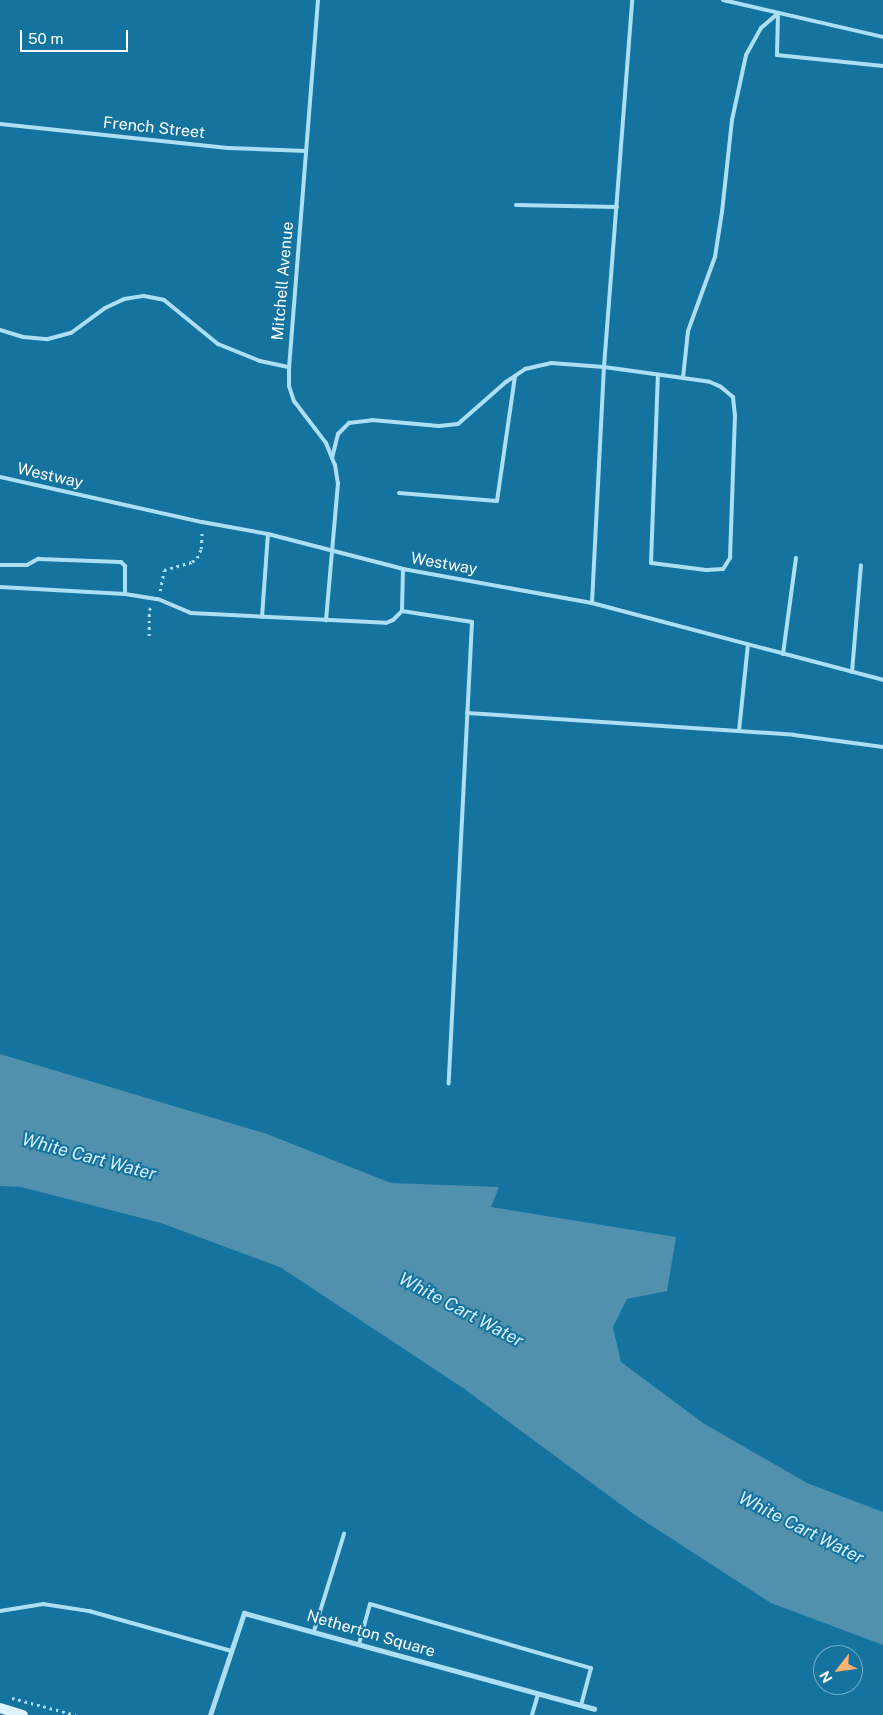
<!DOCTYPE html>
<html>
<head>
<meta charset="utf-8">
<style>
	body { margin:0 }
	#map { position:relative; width:883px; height:1715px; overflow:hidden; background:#14739f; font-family:"Public Sans",sans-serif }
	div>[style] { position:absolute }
	.water>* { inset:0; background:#5191ae }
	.path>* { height:2.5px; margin-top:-1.25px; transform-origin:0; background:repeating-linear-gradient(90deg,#acdef4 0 2.5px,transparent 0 6.5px) }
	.lane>* { height:4px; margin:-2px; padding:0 2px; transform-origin:2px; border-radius:2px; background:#acdef4 }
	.street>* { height:5px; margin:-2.5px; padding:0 2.5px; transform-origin:2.5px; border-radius:2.5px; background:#acdef4 }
	.secondary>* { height:10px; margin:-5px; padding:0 5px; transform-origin:5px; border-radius:5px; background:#dcf2fd }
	span { translate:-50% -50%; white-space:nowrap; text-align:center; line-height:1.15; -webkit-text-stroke:4px #14739f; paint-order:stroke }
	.street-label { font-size:16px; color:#fff }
	.water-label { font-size:18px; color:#d8f2fc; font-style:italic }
	.north { position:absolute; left:813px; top:1645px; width:50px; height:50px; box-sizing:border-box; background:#14739f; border:1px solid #72abc5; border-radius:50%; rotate:240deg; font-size:14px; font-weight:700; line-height:20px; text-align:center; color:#fff }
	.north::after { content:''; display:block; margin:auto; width:18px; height:22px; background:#ffb26f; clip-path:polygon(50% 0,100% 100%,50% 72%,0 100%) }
	.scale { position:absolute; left:20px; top:30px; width:108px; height:22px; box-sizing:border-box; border:2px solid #fff; border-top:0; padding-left:6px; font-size:15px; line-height:18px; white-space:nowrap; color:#fff; -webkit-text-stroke:4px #14739f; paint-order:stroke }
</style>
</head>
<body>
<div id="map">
	<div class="water">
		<div style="clip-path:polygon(0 1054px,267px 1134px,391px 1183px,499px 1187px,491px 1207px,676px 1237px,667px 1291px,627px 1299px,613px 1327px,621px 1362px,703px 1423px,807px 1483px,883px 1512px,883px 1645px,771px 1603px,635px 1515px,463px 1388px,280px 1267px,161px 1223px,21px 1187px,0 1186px)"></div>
	</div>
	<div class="path">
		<div style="left:160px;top:591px;width:21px;rotate:-79deg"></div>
		<div style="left:164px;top:570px;width:29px;rotate:-16deg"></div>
		<div style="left:192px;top:562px;width:6px;rotate:-39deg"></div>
		<div style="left:197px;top:558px;width:10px;rotate:-66deg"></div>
		<div style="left:201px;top:549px;width:18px;rotate:-87deg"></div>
		<div style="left:149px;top:636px;width:26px;rotate:-90deg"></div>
		<div style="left:149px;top:610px;width:5px;rotate:-53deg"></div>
		<div style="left:12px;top:1698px;width:66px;rotate:14.9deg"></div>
	</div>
	<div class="lane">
		<div style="left:318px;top:0;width:368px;rotate:94.5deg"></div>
		<div style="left:289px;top:367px;width:19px;rotate:90deg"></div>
		<div style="left:289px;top:386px;width:16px;rotate:72deg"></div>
		<div style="left:294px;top:401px;width:53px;rotate:52.7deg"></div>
		<div style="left:326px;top:443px;width:24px;rotate:68deg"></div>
		<div style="left:335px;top:465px;width:18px;rotate:81deg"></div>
		<div style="left:338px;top:483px;width:138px;rotate:95deg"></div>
		<div style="left:723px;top:0;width:164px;rotate:13deg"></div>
		<div style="left:0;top:124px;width:229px;rotate:6deg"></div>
		<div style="left:228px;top:148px;width:78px;rotate:2.2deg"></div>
		<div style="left:516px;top:205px;width:101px;rotate:1.1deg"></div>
		<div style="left:0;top:330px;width:24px;rotate:17deg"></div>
		<div style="left:23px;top:337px;width:25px;rotate:5deg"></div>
		<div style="left:48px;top:339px;width:24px;rotate:-15deg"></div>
		<div style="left:71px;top:333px;width:42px;rotate:-36.3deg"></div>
		<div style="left:105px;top:308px;width:21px;rotate:-25deg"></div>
		<div style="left:124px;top:299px;width:20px;rotate:-9deg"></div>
		<div style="left:144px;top:296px;width:20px;rotate:11deg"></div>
		<div style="left:164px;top:300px;width:70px;rotate:39.2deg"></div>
		<div style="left:218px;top:344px;width:45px;rotate:22deg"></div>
		<div style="left:260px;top:361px;width:30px;rotate:12deg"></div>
		<div style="left:683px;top:378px;width:47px;rotate:-83.9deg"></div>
		<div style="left:688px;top:331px;width:79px;rotate:-70deg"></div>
		<div style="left:715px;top:257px;width:46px;rotate:-81.2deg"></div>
		<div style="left:722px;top:212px;width:93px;rotate:-83.8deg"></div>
		<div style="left:732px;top:120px;width:66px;rotate:-77.8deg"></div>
		<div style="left:746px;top:55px;width:31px;rotate:-61deg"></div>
		<div style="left:761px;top:28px;width:23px;rotate:-41deg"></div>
		<div style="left:778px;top:13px;width:42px;rotate:91.4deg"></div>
		<div style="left:777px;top:55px;width:107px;rotate:5.9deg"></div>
		<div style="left:332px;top:458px;width:25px;rotate:-76deg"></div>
		<div style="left:338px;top:434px;width:16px;rotate:-45deg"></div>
		<div style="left:349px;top:423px;width:23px;rotate:-7deg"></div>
		<div style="left:372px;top:420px;width:67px;rotate:5.1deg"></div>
		<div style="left:439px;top:426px;width:19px;rotate:-6deg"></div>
		<div style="left:458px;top:424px;width:64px;rotate:-41.2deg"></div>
		<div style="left:506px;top:382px;width:23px;rotate:-34deg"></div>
		<div style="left:525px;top:369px;width:27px;rotate:-13deg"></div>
		<div style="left:551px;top:363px;width:53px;rotate:4.3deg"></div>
		<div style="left:604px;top:367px;width:80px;rotate:7.9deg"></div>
		<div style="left:683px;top:378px;width:27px;rotate:8deg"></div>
		<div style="left:710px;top:382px;width:12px;rotate:24deg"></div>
		<div style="left:721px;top:387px;width:16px;rotate:40deg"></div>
		<div style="left:733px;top:397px;width:18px;rotate:84deg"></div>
		<div style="left:735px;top:415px;width:143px;rotate:92deg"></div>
		<div style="left:730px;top:558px;width:13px;rotate:122deg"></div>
		<div style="left:723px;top:569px;width:17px;rotate:177deg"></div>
		<div style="left:706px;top:570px;width:55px;rotate:-172.7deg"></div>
		<div style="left:651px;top:563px;width:188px;rotate:-87.9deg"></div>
		<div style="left:0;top:477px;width:207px;rotate:12.6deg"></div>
		<div style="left:202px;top:522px;width:67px;rotate:10.3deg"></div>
		<div style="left:268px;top:534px;width:139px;rotate:14.5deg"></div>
		<div style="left:403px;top:569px;width:192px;rotate:10.2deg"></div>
		<div style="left:592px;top:603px;width:301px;rotate:14.8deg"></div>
		<div style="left:399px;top:493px;width:98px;rotate:4.7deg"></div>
		<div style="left:497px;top:501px;width:126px;rotate:-81.8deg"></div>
		<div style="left:0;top:565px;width:27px"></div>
		<div style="left:27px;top:565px;width:13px;rotate:-29deg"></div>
		<div style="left:38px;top:559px;width:83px;rotate:2.1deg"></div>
		<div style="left:121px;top:562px;width:6px;rotate:45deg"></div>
		<div style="left:125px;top:566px;width:28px;rotate:90deg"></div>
		<div style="left:403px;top:569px;width:42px;rotate:91.4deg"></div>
		<div style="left:402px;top:611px;width:71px;rotate:8.9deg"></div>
		<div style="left:472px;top:622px;width:462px;rotate:92.9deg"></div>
		<div style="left:0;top:587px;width:125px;rotate:3.2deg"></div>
		<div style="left:125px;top:594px;width:33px;rotate:9deg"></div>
		<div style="left:158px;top:599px;width:36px;rotate:23deg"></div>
		<div style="left:191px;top:613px;width:195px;rotate:2.9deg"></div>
		<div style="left:386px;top:623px;width:8px;rotate:-23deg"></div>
		<div style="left:393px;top:620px;width:13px;rotate:-45deg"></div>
		<div style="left:592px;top:603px;width:236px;rotate:-87.1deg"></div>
		<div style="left:604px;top:367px;width:368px;rotate:-85.6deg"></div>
		<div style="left:262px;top:617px;width:83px;rotate:-85.9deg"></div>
		<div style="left:783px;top:654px;width:97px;rotate:-82.3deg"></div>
		<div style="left:852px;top:672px;width:107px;rotate:-85.2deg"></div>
		<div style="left:467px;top:713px;width:328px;rotate:3.8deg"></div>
		<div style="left:794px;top:735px;width:90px;rotate:7.7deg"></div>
		<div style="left:739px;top:731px;width:87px;rotate:-84.1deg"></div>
		<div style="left:0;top:1611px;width:44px;rotate:-9.2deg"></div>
		<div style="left:43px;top:1604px;width:47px;rotate:8.7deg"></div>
		<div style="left:89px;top:1611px;width:148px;rotate:15.7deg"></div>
		<div style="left:314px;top:1631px;width:102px;rotate:-72.8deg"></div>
		<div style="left:359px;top:1644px;width:41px;rotate:-74.6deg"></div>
		<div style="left:370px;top:1604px;width:230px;rotate:16.2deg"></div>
		<div style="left:591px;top:1668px;width:39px;rotate:105deg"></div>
		<div style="left:532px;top:1715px;width:22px;rotate:-74deg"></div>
	</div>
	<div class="street">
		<div style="left:210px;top:1715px;width:108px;rotate:-71.6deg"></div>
		<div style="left:244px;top:1613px;width:363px;rotate:15.3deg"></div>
	</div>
	<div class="secondary">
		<div style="left:0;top:1708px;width:24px;rotate:17deg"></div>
	</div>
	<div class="street-label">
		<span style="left:154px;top:128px;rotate:6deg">French Street</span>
		<span style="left:283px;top:281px;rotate:-85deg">Mitchell Avenue</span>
		<span style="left:50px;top:476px;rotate:13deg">Westway</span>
		<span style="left:444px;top:564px;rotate:10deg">Westway</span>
		<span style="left:371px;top:1634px;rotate:16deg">Netherton Square</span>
	</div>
	<div class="water-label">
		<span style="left:89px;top:1157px;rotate:15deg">White Cart Water</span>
		<span style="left:461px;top:1310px;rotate:28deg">White Cart Water</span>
		<span style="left:801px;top:1528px;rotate:27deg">White Cart Water</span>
	</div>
	<div class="north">N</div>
	<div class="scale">50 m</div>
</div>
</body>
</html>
